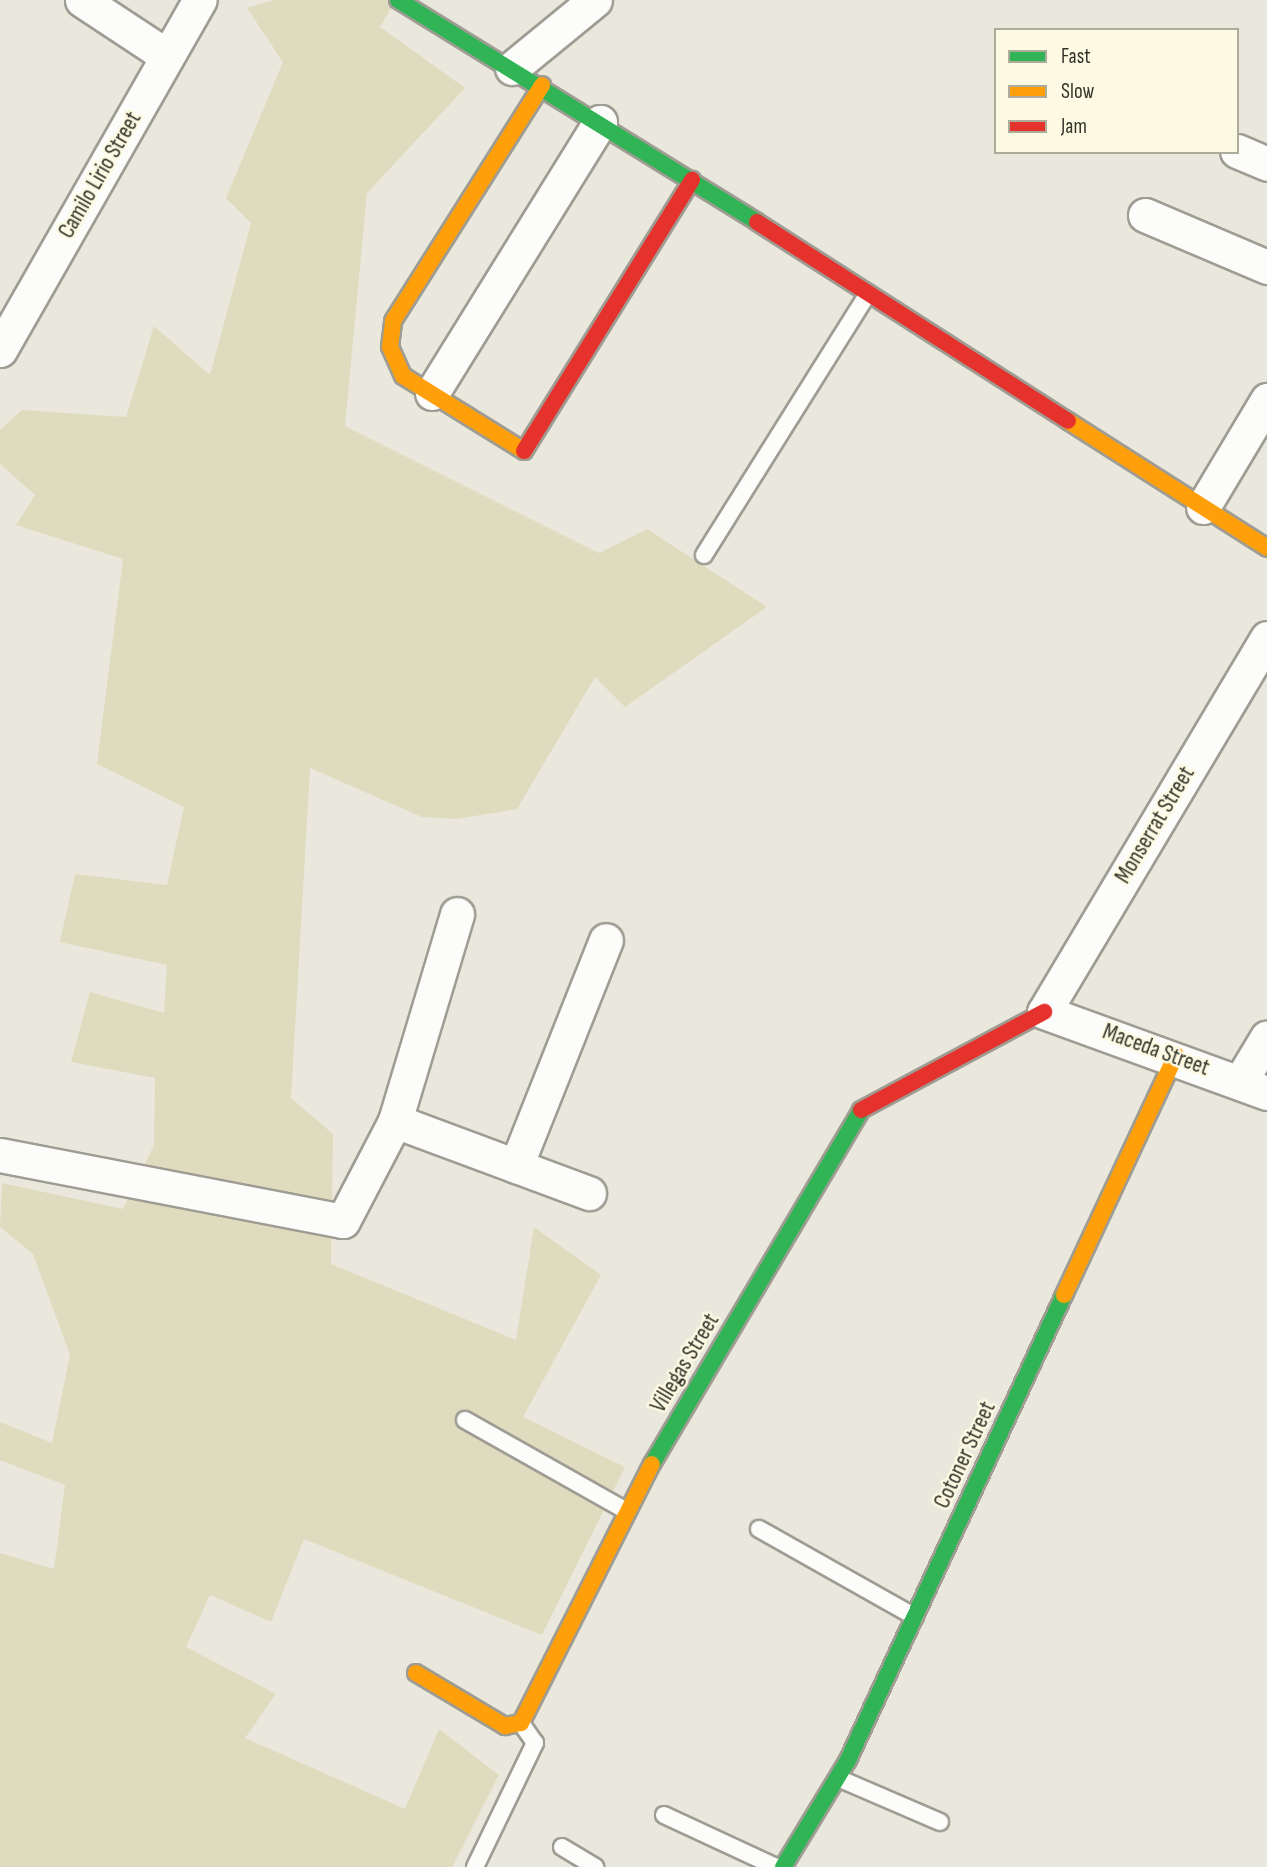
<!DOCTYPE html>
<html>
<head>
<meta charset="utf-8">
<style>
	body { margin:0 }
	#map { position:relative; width:1267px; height:1867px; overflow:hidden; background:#eae8dc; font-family:"Sofia Sans Condensed",sans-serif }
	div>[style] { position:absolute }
	.green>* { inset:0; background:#dfdbbe }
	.roads { filter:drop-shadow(2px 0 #9e9c93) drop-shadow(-2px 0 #9e9c93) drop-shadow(0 2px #9e9c93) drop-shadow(0 -2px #9e9c93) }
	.lane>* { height:16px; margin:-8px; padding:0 8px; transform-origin:8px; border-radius:8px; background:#fcfcfa }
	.street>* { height:33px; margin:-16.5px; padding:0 16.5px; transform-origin:16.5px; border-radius:16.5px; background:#fcfcfa }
	.fast>* { height:16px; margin:-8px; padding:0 8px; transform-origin:8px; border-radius:8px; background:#30b455 }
	.slow>* { height:16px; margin:-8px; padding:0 8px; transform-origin:8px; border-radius:8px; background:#ff9f0a }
	.jam>* { height:16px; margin:-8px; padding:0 8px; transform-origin:8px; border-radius:8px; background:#e5322d }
	span { translate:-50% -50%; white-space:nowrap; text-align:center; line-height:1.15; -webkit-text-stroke:5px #fdfae3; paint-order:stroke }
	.street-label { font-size:23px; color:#35342b }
	.legend { position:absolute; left:994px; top:28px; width:245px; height:126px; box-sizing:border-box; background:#fdfae3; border:2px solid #adab99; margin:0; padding:9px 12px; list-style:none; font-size:21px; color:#35342b }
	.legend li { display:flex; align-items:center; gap:14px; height:35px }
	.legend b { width:35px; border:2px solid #adab99 }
</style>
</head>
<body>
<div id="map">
	<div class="green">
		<div style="clip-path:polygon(274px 0,396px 0,380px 27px,465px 88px,367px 193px,345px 426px,599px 553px,647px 529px,767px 607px,625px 707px,595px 677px,517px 809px,456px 819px,422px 817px,310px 768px,291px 1098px,333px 1134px,331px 1264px,516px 1340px,534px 1227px,601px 1275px,523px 1417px,625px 1467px,542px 1635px,304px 1539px,271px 1622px,210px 1595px,186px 1647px,276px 1694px,245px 1738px,405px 1809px,439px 1729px,499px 1775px,452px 1867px,0 1867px,0 1553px,54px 1569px,65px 1485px,0 1460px,0 1422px,52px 1443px,70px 1355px,33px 1254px,0 1227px,2px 1183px,123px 1209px,154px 1145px,155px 1078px,71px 1062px,90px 992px,164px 1013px,167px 965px,60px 942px,75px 874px,167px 885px,184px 807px,97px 764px,123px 559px,16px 525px,35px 495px,0 464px,0 430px,22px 410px,126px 417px,154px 326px,210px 375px,251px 223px,226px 198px,283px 62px,247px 8px)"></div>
	</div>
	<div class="roads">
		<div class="lane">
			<div style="left:704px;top:555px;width:308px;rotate:-57.9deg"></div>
			<div style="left:465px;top:1420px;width:184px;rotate:29.4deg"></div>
			<div style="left:759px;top:1529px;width:179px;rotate:29.4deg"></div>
			<div style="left:838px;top:1778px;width:111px;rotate:23.3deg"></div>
			<div style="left:664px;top:1815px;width:123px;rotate:24.9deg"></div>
			<div style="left:562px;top:1847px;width:39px;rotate:31deg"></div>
			<div style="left:475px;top:1867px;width:138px;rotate:-64.2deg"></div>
			<div style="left:535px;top:1743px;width:24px;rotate:-125deg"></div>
		</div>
		<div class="street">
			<div style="left:82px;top:0;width:102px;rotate:33.4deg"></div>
			<div style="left:512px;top:68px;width:107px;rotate:-39.3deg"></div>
			<div style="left:1237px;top:151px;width:33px;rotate:23deg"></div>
			<div style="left:1145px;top:215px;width:133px;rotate:23.1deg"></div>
			<div style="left:0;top:350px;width:403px;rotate:-60.3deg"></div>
			<div style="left:432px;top:393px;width:319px;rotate:-58.2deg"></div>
			<div style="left:1203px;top:507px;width:125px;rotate:-59.1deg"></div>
			<div style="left:1267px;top:638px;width:435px;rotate:120.8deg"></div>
			<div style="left:1044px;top:1012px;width:237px;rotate:20deg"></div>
			<div style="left:1240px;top:1082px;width:52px;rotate:-59deg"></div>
			<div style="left:395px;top:1121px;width:207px;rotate:20.4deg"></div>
			<div style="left:0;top:1155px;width:349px;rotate:10.9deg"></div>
			<div style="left:343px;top:1221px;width:113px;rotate:-62.5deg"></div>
			<div style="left:395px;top:1121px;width:216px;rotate:-73.3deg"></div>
			<div style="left:516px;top:1166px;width:243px;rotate:-68.3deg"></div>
		</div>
		<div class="fast">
			<div style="left:398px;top:0;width:422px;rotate:31.7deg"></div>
			<div style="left:652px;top:1464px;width:411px;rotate:-59.4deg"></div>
			<div style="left:783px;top:1867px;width:125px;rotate:-58.7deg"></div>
			<div style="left:848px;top:1760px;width:513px;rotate:-65.08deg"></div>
		</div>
		<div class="slow">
			<div style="left:1068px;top:421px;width:236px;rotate:32.5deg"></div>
			<div style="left:524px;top:451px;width:142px;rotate:-148.2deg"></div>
			<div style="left:403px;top:376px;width:32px;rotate:-114deg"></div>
			<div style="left:390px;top:347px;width:26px;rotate:-83deg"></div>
			<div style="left:393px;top:321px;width:279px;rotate:-57.7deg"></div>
			<div style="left:1064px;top:1295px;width:265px;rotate:-65deg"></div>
			<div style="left:416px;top:1673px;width:104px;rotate:30.8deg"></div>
			<div style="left:505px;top:1726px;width:16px;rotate:-11deg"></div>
			<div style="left:521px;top:1723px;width:290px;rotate:-63.2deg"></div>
		</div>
		<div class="jam">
			<div style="left:757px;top:222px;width:369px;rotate:32.6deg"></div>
			<div style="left:524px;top:451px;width:319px;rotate:-58.2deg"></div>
			<div style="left:861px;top:1110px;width:208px;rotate:-28.2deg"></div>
		</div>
	</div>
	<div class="street-label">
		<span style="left:100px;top:175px;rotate:-60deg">Camilo Lirio Street</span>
		<span style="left:1155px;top:825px;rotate:-59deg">Monserrat Street</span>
		<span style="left:1156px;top:1050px;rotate:20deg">Maceda Street</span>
		<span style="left:685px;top:1363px;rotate:-59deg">Villegas Street</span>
		<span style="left:965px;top:1455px;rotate:-65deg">Cotoner Street</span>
	</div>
	<ul class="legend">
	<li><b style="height:9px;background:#30b455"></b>Fast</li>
	<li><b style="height:9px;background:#ff9f0a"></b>Slow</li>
	<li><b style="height:9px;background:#e5322d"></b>Jam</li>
	</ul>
</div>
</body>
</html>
